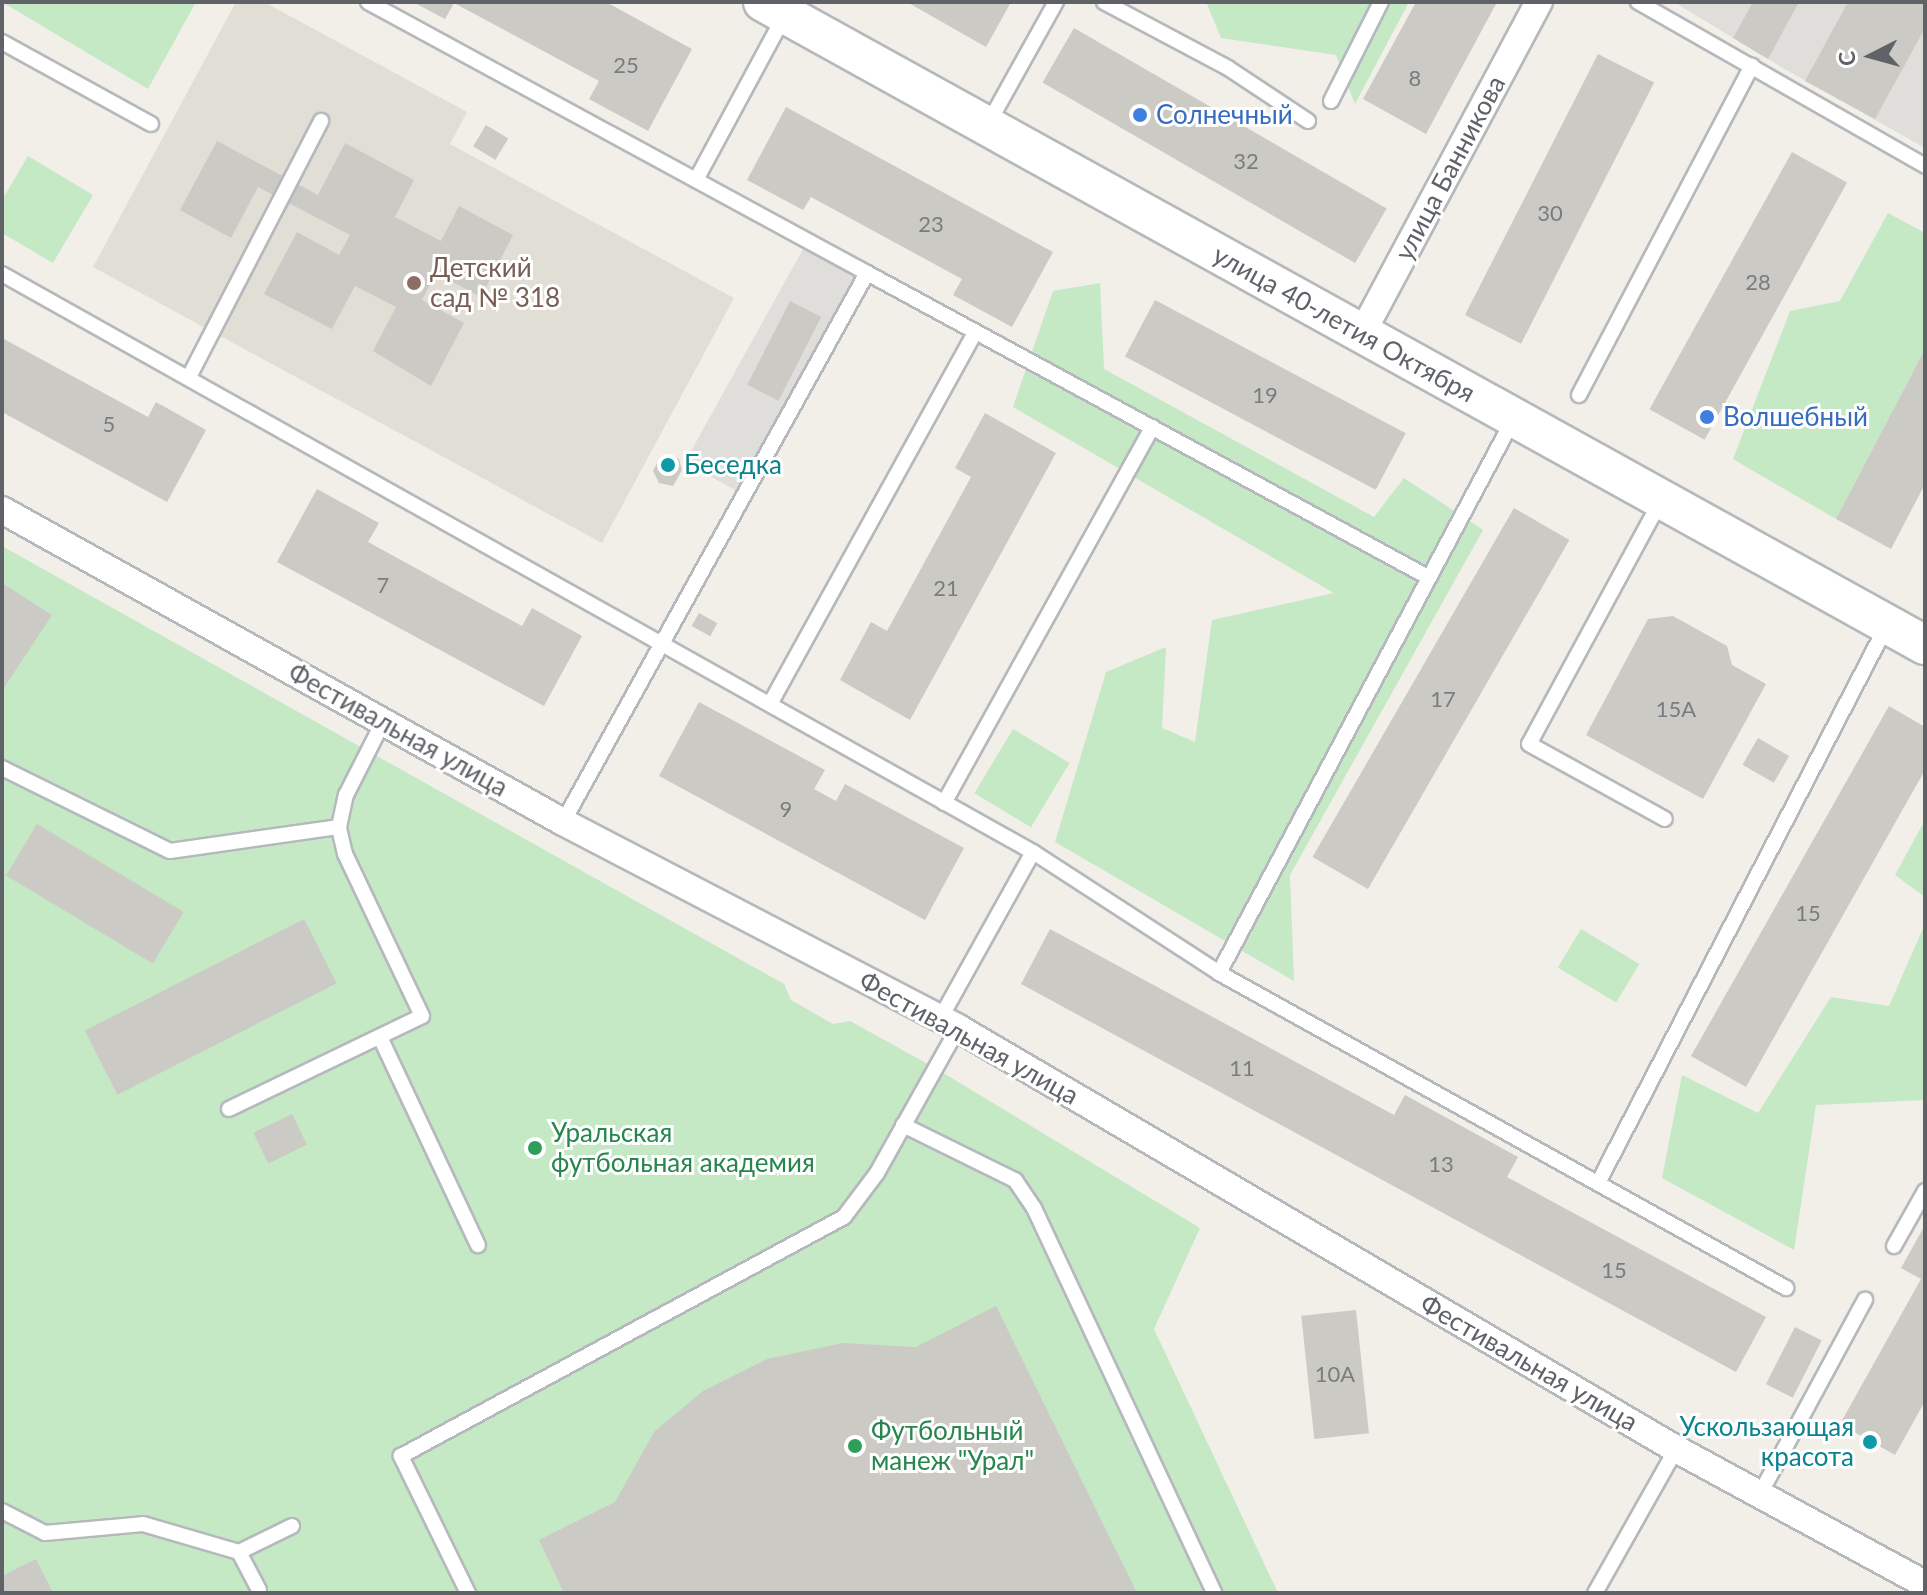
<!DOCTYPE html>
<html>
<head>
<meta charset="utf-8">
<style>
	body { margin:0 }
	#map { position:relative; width:1927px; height:1595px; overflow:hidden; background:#f1efe8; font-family:Lato,sans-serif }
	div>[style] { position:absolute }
	.industrial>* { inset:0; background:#e0deda; transform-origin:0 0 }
	.education>* { inset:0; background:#e1ded6 }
	.green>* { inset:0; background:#c5e8c5; transform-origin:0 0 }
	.building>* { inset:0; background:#cccac5; transform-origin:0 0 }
	.roads { filter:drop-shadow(2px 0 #b5b8bc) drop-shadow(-2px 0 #b5b8bc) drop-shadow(0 2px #b5b8bc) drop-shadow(0 -2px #b5b8bc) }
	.lane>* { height:14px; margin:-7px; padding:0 7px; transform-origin:7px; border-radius:7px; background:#fff }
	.street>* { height:26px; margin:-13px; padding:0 13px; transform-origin:13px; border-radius:13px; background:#fff }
	.secondary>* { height:38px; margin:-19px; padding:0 19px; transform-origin:19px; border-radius:19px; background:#fff }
	.dots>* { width:22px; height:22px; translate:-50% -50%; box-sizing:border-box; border:4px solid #fff; border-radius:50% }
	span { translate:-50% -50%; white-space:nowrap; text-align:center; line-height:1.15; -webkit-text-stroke:6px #fff; paint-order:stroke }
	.number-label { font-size:22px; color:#7a7d7f }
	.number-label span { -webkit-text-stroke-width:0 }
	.shop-label { font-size:26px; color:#366cbe }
	.left { translate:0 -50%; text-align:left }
	.street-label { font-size:26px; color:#5f6368 }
	.education-label { font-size:26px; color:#785e54 }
	.culture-label { font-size:26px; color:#0d838f }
	.right { translate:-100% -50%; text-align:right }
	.leisure-label { font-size:26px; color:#27864d }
	.frame { position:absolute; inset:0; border:4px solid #5f6368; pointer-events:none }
	.north { position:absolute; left:1831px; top:16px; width:80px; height:80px; -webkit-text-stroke:6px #fff; paint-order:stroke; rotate:264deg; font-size:22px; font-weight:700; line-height:32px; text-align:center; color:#5f6368 }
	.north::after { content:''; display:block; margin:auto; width:28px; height:36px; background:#5f6368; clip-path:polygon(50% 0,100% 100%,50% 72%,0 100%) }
</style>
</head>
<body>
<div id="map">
	<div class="industrial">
		<div style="clip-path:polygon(1674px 2px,1925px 2px,1925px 148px,1783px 68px)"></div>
		<div style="left:808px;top:240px;width:68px;height:254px;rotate:29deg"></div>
	</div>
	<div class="education">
		<div style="clip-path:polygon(236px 2px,264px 2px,467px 112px,450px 144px,734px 298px,602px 543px,93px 267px)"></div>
	</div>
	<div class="green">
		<div style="clip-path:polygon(2px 2px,196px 2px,148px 89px)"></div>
		<div style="clip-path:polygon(1206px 2px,1409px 2px,1355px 104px,1336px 55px,1221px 38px)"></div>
		<div style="clip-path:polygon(28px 156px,93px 195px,53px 263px,2px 233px,2px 200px)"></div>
		<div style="clip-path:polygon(1888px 213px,1925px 233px,1925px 349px,1836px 519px,1733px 459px,1790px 311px,1840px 301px)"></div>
		<div style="clip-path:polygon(1100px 283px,1104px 369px,1374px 517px,1404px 478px,1483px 530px,1290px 875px,1294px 981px,1055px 842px,1106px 672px,1166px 647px,1162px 728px,1195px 742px,1212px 620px,1334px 593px,1013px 407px,1053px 291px)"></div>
		<div style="clip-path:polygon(2px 546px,784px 984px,791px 1000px,833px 1024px,850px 1021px,935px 1068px,1200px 1228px,1154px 1329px,1278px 1593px,2px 1593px)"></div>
		<div style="left:1013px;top:729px;width:66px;height:75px;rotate:31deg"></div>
		<div style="clip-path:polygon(1925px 820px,1925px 897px,1895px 875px)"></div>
		<div style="clip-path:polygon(1925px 924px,1925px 1100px,1816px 1105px,1794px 1250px,1662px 1178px,1682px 1075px,1758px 1113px,1831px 997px,1889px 1006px)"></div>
		<div style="left:1581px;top:929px;width:68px;height:45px;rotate:31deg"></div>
	</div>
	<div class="building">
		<div style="clip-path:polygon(413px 2px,606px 2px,692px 49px,648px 131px,589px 99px,599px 81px,454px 3px,445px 19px)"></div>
		<div style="clip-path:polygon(907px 2px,1011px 2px,986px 47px)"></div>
		<div style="clip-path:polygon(1416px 2px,1497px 2px,1426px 134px,1363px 99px)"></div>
		<div style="clip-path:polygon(1753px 2px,1799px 2px,1768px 59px,1733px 38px)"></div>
		<div style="clip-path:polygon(1848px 2px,1925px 2px,1925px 28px,1875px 119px,1805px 81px)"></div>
		<div style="left:1074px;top:28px;width:361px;height:63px;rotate:30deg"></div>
		<div style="left:1598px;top:54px;width:63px;height:293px;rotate:27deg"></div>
		<div style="clip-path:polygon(786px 107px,1053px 252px,1012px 327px,953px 295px,962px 279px,811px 197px,803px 210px,747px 180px)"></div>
		<div style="left:486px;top:125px;width:26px;height:25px;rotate:31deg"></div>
		<div style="clip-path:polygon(217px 141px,318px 195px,345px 143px,414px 180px,395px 217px,441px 241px,459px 206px,513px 235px,481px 297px,436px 273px,422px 300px,464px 323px,431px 386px,373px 351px,396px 307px,355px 286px,332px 329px,264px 294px,297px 232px,339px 255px,350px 235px,258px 187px,231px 238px,180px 210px)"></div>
		<div style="left:1792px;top:152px;width:63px;height:294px;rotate:29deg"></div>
		<div style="left:1155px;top:300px;width:284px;height:64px;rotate:28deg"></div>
		<div style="left:790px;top:301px;width:35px;height:94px;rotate:27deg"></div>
		<div style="clip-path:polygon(2px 338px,148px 417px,156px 402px,206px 430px,167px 502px,2px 412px)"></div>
		<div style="clip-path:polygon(1925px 349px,1925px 484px,1891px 549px,1836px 519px)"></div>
		<div style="clip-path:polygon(985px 413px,1056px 453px,910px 720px,840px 680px,871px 622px,887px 631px,971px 477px,955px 468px)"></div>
		<div style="clip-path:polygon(669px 454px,679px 459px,682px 470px,673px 486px,659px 483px,653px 471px,660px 457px)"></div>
		<div style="clip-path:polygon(317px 489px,379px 523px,368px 542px,522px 626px,532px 608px,582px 636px,544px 706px,277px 562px)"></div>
		<div style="left:1514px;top:508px;width:64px;height:403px;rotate:30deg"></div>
		<div style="clip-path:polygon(2px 583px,52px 615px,2px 691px)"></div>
		<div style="left:699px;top:613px;width:21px;height:15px;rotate:29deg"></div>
		<div style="clip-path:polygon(1673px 616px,1727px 646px,1732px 665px,1766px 684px,1703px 799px,1586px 735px,1648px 619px)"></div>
		<div style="clip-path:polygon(699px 702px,825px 770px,814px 789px,836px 801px,845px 784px,964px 848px,925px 920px,659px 776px)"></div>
		<div style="clip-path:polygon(1889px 706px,1925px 727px,1925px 770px,1746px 1087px,1691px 1056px)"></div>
		<div style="left:1758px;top:738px;width:36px;height:31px;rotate:30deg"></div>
		<div style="left:37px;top:824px;width:171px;height:60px;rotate:31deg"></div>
		<div style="left:304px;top:919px;width:72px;height:246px;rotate:63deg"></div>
		<div style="clip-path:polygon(1050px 929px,1394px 1115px,1405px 1095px,1518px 1157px,1507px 1177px,1766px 1317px,1736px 1372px,1021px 984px)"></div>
		<div style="left:292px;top:1114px;width:34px;height:43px;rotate:64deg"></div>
		<div style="clip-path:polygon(1925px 1225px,1925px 1401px,1895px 1455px,1840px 1424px,1921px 1279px,1901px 1268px)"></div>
		<div style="clip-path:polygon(996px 1306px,1137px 1593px,564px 1593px,539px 1540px,615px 1502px,654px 1432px,703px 1391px,767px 1359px,843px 1343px,916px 1347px)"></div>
		<div style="left:1356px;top:1310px;width:124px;height:55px;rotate:84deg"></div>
		<div style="left:1795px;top:1327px;width:30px;height:64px;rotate:27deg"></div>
		<div style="clip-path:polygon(36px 1559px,53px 1593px,2px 1593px,2px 1576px)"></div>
	</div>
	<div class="roads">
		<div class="lane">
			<div style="left:368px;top:2px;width:568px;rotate:28.51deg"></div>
			<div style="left:867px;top:273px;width:628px;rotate:118.97deg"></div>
			<div style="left:1104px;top:2px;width:140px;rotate:28deg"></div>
			<div style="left:1228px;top:68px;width:96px;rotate:33.5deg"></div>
			<div style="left:1638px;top:2px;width:331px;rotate:29.7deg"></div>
			<div style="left:2px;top:42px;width:170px;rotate:28.8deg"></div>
			<div style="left:1331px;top:101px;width:111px;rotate:-63.2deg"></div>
			<div style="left:988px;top:124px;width:140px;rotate:-60.9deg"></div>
			<div style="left:696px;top:180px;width:187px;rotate:-61.7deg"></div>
			<div style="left:867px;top:273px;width:636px;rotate:28.46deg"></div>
			<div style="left:2px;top:274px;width:1182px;rotate:29.28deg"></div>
			<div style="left:1033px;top:852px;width:222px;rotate:33deg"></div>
			<div style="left:1219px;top:973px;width:649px;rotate:29.05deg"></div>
			<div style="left:190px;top:375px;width:286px;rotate:-62.7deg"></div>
			<div style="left:1579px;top:395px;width:372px;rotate:-62.3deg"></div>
			<div style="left:1660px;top:502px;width:275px;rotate:118.4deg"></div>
			<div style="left:1529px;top:744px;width:155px;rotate:28.9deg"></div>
			<div style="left:770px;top:704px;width:425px;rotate:-61.1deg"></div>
			<div style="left:2px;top:768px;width:187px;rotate:26.3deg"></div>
			<div style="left:170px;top:851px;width:171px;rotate:-8.1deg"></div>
			<div style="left:944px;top:803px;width:430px;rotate:-61deg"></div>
			<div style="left:1219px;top:973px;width:629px;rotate:-62.01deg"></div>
			<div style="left:940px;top:1019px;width:191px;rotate:-60.9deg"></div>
			<div style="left:380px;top:1037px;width:230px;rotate:64.8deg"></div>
			<div style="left:229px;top:1109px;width:214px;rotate:-25.7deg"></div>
			<div style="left:422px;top:1016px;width:179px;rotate:-115.4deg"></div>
			<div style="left:345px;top:854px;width:28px;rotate:-103deg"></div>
			<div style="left:339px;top:827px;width:33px;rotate:-78deg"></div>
			<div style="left:346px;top:795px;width:82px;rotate:-63.1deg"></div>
			<div style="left:903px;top:1125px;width:125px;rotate:26.2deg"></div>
			<div style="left:1015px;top:1180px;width:34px;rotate:56deg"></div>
			<div style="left:1034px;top:1208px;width:425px;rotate:64.9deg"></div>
			<div style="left:1599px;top:1181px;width:626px;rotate:-62.62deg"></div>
			<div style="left:1894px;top:1246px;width:63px;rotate:-60.6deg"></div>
			<div style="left:1760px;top:1494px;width:221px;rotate:-61.6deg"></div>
			<div style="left:2px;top:1511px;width:48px;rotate:27.1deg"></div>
			<div style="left:45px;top:1533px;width:98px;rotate:-5.2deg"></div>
			<div style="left:143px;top:1524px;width:100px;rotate:16.3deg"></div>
			<div style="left:239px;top:1552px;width:59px;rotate:-26.1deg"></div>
			<div style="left:239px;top:1552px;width:43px;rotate:62.2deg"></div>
			<div style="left:468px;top:1593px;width:153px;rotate:-116.1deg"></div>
			<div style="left:401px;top:1456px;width:503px;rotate:-28.35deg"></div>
			<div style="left:844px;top:1217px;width:55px;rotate:-53.1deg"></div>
			<div style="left:877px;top:1173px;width:166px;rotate:-60.8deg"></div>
			<div style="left:1595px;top:1593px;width:165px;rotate:-60.6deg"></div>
		</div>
		<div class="street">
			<div style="left:1361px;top:335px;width:378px;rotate:-61.9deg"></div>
			<div style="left:2px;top:510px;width:642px;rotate:29.08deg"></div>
			<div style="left:563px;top:822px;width:445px;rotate:27.5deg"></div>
			<div style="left:958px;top:1028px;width:832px;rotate:30.39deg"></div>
			<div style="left:1676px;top:1449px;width:283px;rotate:28.5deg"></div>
		</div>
		<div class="secondary">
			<div style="left:763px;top:2px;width:1328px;rotate:28.96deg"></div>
		</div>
	</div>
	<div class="dots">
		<div style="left:1140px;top:115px;background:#3f7fe0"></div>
		<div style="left:414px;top:283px;background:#8d6e63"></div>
		<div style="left:1707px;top:417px;background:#3f7fe0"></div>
		<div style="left:668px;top:465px;background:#0f9aa8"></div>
		<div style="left:535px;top:1148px;background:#2e9e5b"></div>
		<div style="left:1870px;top:1442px;background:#0f9aa8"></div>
		<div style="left:855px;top:1446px;background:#2e9e5b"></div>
	</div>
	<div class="number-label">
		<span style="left:626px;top:65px">25</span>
		<span style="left:1415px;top:78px">8</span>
		<span style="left:1246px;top:161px">32</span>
		<span style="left:1550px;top:213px">30</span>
		<span style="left:931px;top:224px">23</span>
		<span style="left:1758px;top:282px">28</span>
		<span style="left:1265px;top:395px">19</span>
		<span style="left:109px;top:424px">5</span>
		<span style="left:383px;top:585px">7</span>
		<span style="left:946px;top:588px">21</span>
		<span style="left:1443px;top:699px">17</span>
		<span style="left:1676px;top:709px">15А</span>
		<span style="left:786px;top:809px">9</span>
		<span style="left:1808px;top:913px">15</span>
		<span style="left:1242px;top:1068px">11</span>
		<span style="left:1441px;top:1164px">13</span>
		<span style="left:1614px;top:1270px">15</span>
		<span style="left:1335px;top:1374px">10А</span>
	</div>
	<div class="shop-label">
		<span class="left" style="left:1156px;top:115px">Солнечный</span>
		<span class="left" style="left:1723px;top:417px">Волшебный</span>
	</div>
	<div class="street-label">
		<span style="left:1450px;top:168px;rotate:-62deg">улица Банникова</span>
		<span style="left:1344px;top:324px;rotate:29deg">улица 40-летия Октября</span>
		<span style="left:398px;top:730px;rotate:29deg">Фестивальная улица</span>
		<span style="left:969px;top:1038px;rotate:29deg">Фестивальная улица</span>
		<span style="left:1529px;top:1363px;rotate:30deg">Фестивальная улица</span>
	</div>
	<div class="education-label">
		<span class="left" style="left:430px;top:283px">Детский<br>сад № 318</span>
	</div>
	<div class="culture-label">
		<span class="left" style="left:684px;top:465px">Беседка</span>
		<span class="right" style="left:1854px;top:1442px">Ускользающая<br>красота</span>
	</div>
	<div class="leisure-label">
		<span class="left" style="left:551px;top:1148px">Уральская<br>футбольная академия</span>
		<span class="left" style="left:871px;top:1446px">Футбольный<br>манеж "Урал"</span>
	</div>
	<div class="frame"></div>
	<div class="north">С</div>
</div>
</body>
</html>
